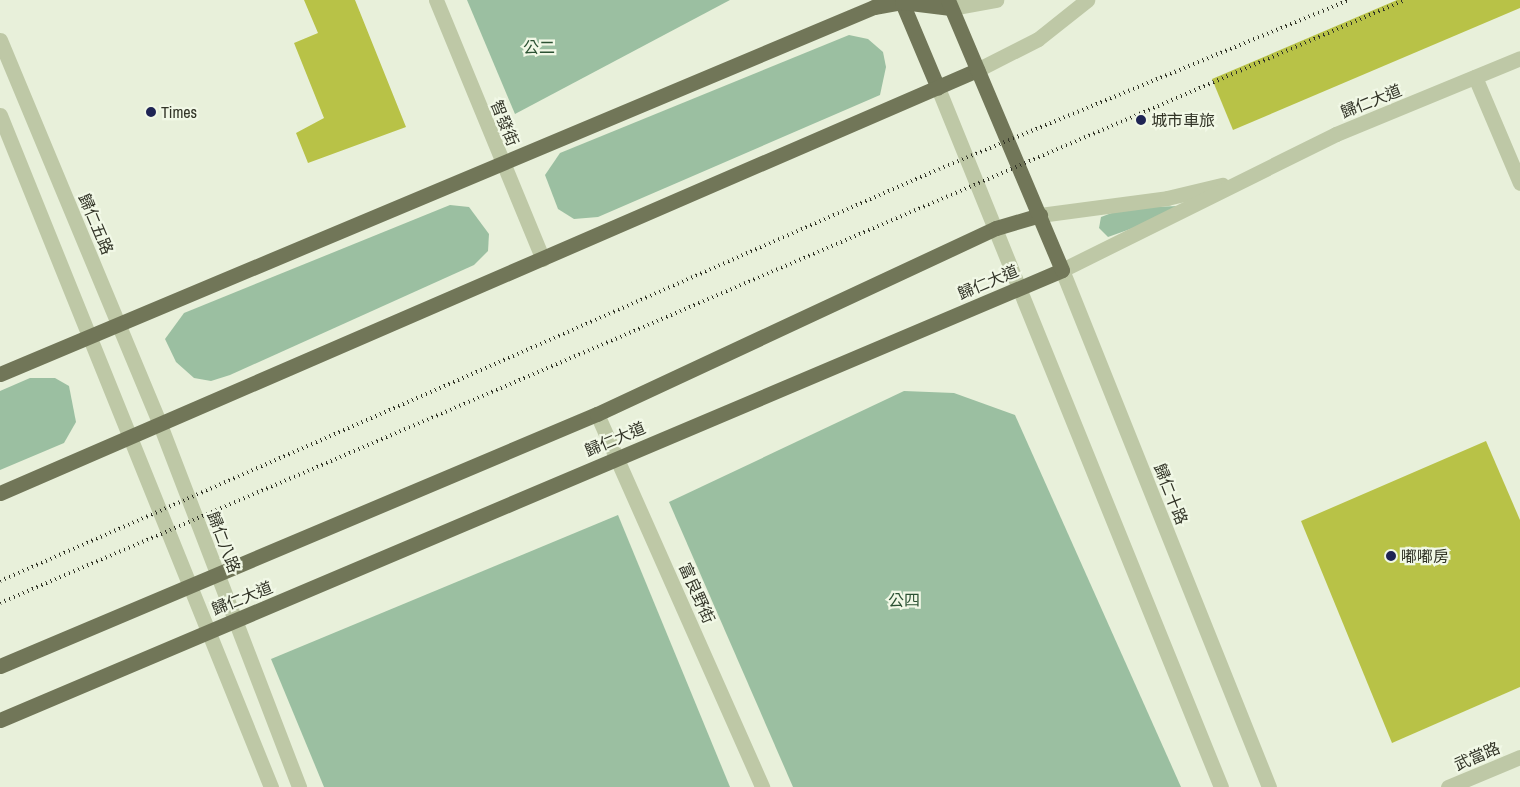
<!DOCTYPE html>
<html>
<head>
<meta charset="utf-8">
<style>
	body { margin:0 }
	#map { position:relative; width:1520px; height:787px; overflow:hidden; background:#e8f0da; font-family:"Archivo Narrow","Noto Sans TC",sans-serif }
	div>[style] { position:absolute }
	.green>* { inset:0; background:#9bbfa1 }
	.building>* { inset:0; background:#b8c247 }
	.minor>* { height:15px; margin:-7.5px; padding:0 7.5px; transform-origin:7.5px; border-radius:7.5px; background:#bec8a6 }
	.major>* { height:15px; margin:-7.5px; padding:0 7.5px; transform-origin:7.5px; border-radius:7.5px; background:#717658 }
	.rail>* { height:4px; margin-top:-2px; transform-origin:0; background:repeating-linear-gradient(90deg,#323427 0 1px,transparent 0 5px) }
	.dots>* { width:14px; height:14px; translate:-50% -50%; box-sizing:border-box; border:2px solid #f1f8e6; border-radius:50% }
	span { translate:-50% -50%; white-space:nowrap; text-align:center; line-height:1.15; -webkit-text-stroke:4.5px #f1f8e6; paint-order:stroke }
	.park-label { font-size:16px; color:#2c5233 }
	.street-label { font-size:16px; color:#323427 }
	.poi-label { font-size:16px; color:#323427 }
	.left { translate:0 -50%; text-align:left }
</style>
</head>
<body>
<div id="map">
	<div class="green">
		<div style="clip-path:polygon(467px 0,730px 0,515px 114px)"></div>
		<div style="clip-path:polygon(849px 35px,868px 39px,883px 52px,886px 67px,880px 95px,598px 217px,574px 219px,558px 209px,545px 175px,560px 153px)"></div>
		<div style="clip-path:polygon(450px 205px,469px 207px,489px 234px,488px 251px,474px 265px,230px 375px,211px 381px,194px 378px,176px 362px,165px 339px,184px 313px)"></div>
		<div style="clip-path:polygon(1179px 206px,1175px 213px,1108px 237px,1099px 228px,1101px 217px,1125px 208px)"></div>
		<div style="clip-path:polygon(30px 378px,55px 378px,69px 386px,76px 422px,64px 443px,0 470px,0 391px)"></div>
		<div style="clip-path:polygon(904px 391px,954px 393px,1015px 415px,1181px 787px,793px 787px,669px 502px)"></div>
		<div style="clip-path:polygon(618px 515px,730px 787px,324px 787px,271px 659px)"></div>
	</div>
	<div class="building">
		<div style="clip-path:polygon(304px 0,355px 0,406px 127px,308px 163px,296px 133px,324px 118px,294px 43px,318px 33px)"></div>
		<div style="clip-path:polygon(1397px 0,1520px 0,1520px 8px,1233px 130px,1212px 79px)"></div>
		<div style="clip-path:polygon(1486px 441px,1520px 520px,1520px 687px,1392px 743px,1301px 521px)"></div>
	</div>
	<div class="minor">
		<div style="left:436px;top:0;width:280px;rotate:67.6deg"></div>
		<div style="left:951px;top:8px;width:46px;rotate:-10.1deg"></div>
		<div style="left:0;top:40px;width:414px;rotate:67.4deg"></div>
		<div style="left:159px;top:422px;width:391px;rotate:69deg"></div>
		<div style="left:977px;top:70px;width:68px;rotate:-26.9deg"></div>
		<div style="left:1038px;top:39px;width:63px;rotate:-38.5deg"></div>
		<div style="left:1475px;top:77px;width:115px;rotate:67deg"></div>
		<div style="left:938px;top:88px;width:754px;rotate:67.96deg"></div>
		<div style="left:0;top:115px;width:725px;rotate:68.04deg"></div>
		<div style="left:1040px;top:215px;width:128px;rotate:-7.6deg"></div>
		<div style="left:1167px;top:198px;width:57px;rotate:-13.3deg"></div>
		<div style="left:597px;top:414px;width:408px;rotate:66.1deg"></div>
		<div style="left:1269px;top:787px;width:557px;rotate:-111.82deg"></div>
		<div style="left:1062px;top:270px;width:306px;rotate:-26.4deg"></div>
		<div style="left:1336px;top:134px;width:199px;rotate:-22.4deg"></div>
		<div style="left:1448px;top:787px;width:78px;rotate:-22.6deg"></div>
	</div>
	<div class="major">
		<div style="left:901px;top:0;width:95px;rotate:67.2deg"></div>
		<div style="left:0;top:374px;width:948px;rotate:-22.78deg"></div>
		<div style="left:874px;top:7px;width:28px;rotate:-10deg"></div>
		<div style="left:902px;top:2px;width:49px;rotate:7deg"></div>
		<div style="left:0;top:493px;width:1065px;rotate:-23.41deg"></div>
		<div style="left:0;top:666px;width:648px;rotate:-22.89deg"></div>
		<div style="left:597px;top:414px;width:440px;rotate:-25deg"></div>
		<div style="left:996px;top:228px;width:46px;rotate:-16.5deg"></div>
		<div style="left:0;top:720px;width:1153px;rotate:-22.96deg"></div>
		<div style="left:1062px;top:270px;width:293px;rotate:-112.9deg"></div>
	</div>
	<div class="rail">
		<div style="left:0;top:581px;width:1025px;rotate:-23.69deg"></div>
		<div style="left:939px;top:169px;width:444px;rotate:-22.4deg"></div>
		<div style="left:0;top:603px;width:1529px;rotate:-23.23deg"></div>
	</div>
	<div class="dots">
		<div style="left:151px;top:112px;background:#1e2454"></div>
		<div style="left:1141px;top:120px;background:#1e2454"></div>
		<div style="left:1391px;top:556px;background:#1e2454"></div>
	</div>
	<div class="park-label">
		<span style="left:539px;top:47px">公二</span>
		<span style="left:904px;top:600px">公四</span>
	</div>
	<div class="street-label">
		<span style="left:1371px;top:101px;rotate:-22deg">歸仁大道</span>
		<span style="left:505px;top:123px;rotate:68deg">智發街</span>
		<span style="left:96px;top:224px;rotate:67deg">歸仁五路</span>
		<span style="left:988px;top:282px;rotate:-23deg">歸仁大道</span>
		<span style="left:615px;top:439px;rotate:-23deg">歸仁大道</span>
		<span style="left:1171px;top:494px;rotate:68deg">歸仁十路</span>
		<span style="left:224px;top:542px;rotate:69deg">歸仁八路</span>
		<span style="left:697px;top:593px;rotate:66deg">富良野街</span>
		<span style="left:242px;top:598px;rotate:-22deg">歸仁大道</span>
		<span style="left:1477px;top:756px;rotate:-23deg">武當路</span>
	</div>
	<div class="poi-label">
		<span class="left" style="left:161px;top:112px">Times</span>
		<span class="left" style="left:1151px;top:120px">城市車旅</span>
		<span class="left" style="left:1401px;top:556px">嘟嘟房</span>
	</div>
</div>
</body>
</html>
